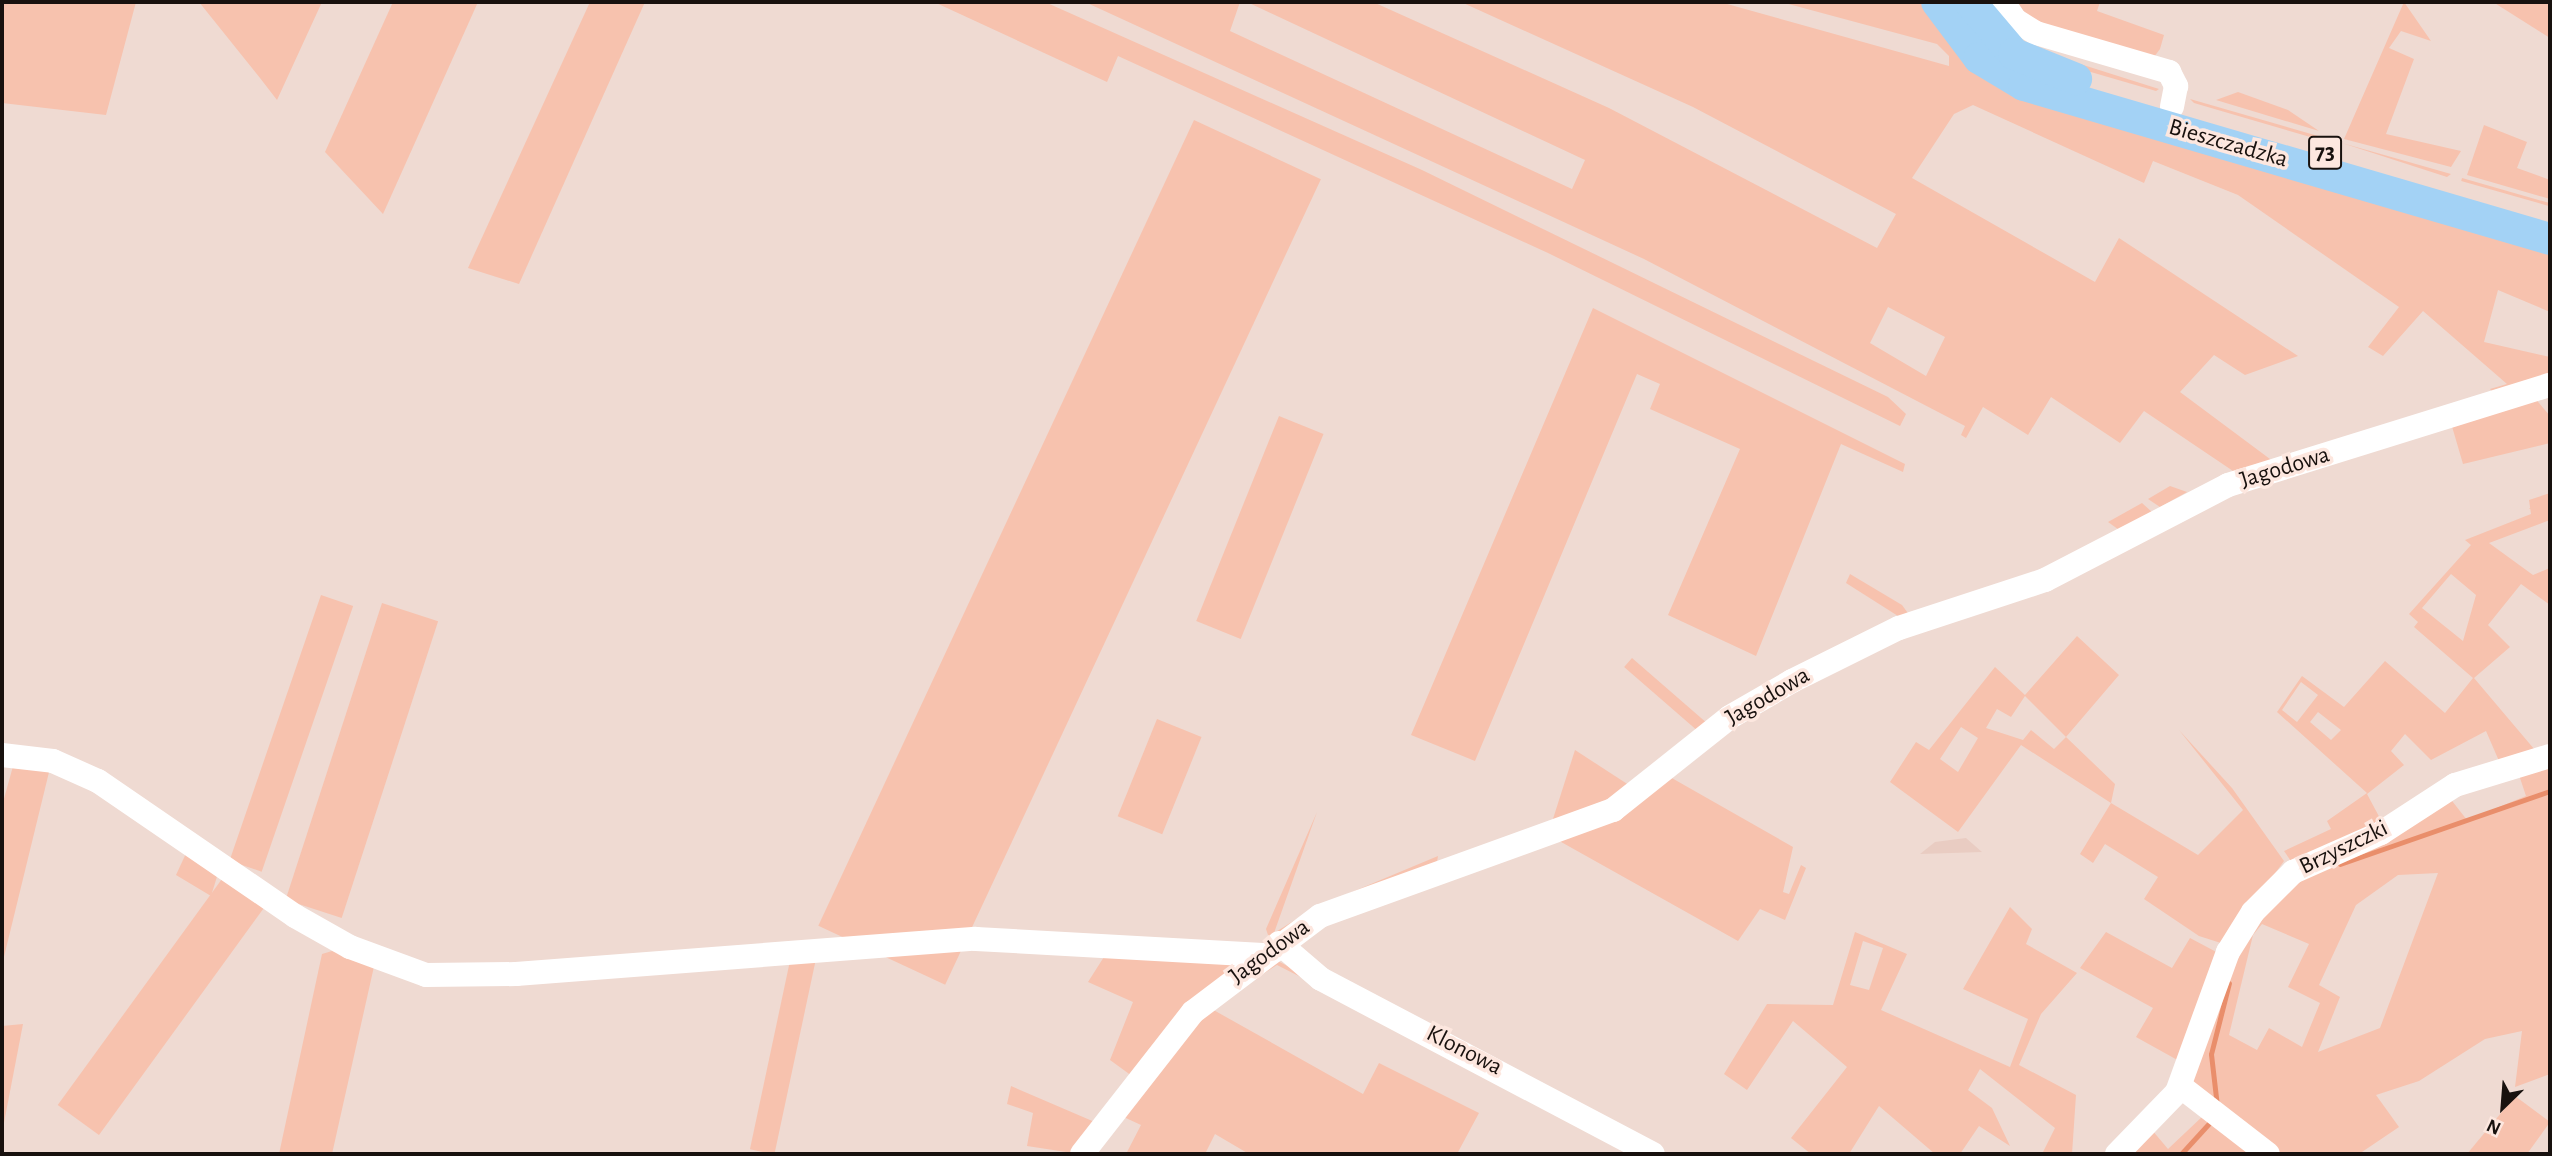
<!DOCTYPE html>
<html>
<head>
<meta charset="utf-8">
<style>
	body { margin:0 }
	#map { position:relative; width:2552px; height:1156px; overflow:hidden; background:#efdad2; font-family:"Alegreya Sans",sans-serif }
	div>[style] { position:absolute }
	.built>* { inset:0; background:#e9ccc2 }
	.green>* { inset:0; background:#f7c2ae; transform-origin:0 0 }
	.stream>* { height:5px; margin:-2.5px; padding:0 2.5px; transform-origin:2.5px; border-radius:2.5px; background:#e98e6b }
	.minor>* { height:24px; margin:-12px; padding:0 12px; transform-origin:12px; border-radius:12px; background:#fff }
	.major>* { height:32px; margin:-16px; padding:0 16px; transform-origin:16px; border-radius:16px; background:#a3d2f5 }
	span { translate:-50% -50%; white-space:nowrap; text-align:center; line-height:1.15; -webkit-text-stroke:7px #fde7df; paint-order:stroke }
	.shield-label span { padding:2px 5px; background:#fde7df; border:2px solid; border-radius:5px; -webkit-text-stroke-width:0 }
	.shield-label { font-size:23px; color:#18110e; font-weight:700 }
	.street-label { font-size:24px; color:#18110e }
	.frame { position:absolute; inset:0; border:4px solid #18110e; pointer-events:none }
	.north { position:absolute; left:2468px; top:1072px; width:70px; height:70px; -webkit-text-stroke:5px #fde7df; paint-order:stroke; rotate:205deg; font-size:19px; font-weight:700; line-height:28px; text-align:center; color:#18110e }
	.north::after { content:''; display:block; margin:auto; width:24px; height:32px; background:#18110e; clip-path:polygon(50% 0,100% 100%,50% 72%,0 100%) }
</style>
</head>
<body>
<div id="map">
	<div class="built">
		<div style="clip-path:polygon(1966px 838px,1982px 852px,1920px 854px,1935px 842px)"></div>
	</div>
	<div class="green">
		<div style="clip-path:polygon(2px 2px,136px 2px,106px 115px,2px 103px)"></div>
		<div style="clip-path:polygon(199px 2px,322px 2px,277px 100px,260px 78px)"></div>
		<div style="clip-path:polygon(393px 2px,478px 2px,383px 214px,325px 152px)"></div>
		<div style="clip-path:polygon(590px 2px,645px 2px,519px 284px,468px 268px)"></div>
		<div style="clip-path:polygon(934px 2px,1045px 2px,1422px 170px,1888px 397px,1906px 414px,1900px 426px,1548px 253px,1118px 56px,1107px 82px)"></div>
		<div style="clip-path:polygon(evenodd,1085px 2px,1240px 2px,1230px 31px,1572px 189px,1585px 160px,1247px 2px,1373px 2px,1609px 108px,1877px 248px,1896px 214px,1693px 107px,1461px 2px,1720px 2px,1949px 66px,1949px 56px,1937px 44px,1781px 2px,1923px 2px,1951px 44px,2550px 249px,2550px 312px,2498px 290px,2484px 342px,2550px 357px,2550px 381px,2495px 395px,2490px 389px,2507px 384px,2423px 311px,2383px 356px,2368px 347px,2399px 307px,2238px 195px,2153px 161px,2144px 183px,1973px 105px,1954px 114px,1912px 178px,2095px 282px,2119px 238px,2298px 356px,2245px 375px,2214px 355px,2180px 392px,2274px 462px,2236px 473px,2144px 411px,2120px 443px,2051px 397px,2028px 435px,1983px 407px,1966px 438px,1961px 435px,1965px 426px,1644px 259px,1085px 2px,1888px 307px,1945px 337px,1926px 376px,1870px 343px,1888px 307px)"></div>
		<div style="clip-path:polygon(2012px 2px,2100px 2px,2097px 11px,2164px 35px,2160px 49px,2154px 57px,2041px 28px)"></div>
		<div style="clip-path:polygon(2404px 2px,2431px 41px,2401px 31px,2389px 48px,2414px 59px,2386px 134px,2461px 151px,2451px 167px,2344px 139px)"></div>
		<div style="clip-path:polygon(2493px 2px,2550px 2px,2550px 38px)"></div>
		<div style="clip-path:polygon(2053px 61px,2077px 63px,2159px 89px,2156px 91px)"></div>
		<div style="clip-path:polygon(2238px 92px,2288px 110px,2319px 131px,2216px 100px)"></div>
		<div style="clip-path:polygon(2190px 99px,2325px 138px,2324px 141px,2194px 103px)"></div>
		<div style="left:1194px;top:120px;width:140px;height:889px;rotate:25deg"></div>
		<div style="clip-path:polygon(2484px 125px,2527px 142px,2517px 168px,2550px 180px,2550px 199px,2467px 175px)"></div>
		<div style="clip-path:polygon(2342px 143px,2451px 174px,2447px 177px)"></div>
		<div style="left:2462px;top:178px;width:92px;height:3px;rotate:16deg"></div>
		<div style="clip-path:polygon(1593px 308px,1905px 464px,1903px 472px,1841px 444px,1756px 656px,1668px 615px,1740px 449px,1650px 409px,1660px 384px,1637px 374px,1475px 761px,1411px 735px)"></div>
		<div style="clip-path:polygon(2533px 396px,2550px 416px,2550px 443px,2463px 464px,2451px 423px)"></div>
		<div style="left:1279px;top:416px;width:48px;height:221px;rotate:22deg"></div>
		<div style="clip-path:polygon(2170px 486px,2187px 492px,2160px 507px,2148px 499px)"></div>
		<div style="clip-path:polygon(evenodd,2550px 493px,2550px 520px,2489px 543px,2533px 575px,2550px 568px,2550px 605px,2521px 584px,2488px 625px,2510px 647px,2474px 678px,2540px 756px,2499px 761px,2486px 731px,2431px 760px,2405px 734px,2391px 751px,2404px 765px,2367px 794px,2382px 822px,2432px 796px,2359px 840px,2293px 864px,2284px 851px,2331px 829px,2327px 821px,2367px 793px,2277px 712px,2302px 676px,2344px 707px,2385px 661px,2445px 713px,2473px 678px,2414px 627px,2418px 622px,2409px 614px,2471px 545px,2465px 540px,2531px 514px,2529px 500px,2550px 493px,2451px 574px,2476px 595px,2463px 641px,2422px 608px,2451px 574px,2550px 493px,2301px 682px,2318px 695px,2297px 722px,2282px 710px,2301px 682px,2550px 493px,2318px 712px,2341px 730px,2331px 740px,2310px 722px,2318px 712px)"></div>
		<div style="clip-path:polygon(2142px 503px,2152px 512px,2122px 532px,2108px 522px)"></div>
		<div style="clip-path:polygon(1850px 574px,1902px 605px,1910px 616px,1898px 616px,1846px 583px)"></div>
		<div style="left:321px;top:595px;width:34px;height:281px;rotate:19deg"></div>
		<div style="left:382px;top:603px;width:59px;height:312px;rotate:18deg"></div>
		<div style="clip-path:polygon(evenodd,2077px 636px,2119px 675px,2066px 737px,2115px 784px,2111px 803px,2198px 855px,2243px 810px,2179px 730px,2232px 788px,2284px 861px,2224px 944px,2199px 936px,2144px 899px,2158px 877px,2105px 844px,2093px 863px,2080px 854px,2111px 803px,2021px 745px,1958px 832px,1890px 782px,1916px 742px,1929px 750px,1995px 667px,2025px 695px,2077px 636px,2025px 696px,2066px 737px,2054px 749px,2031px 730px,2023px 740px,1986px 728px,1997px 709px,2011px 717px,2025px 696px,2077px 636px,1961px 727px,1978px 738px,1958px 772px,1940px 759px,1961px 727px)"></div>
		<div style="left:1632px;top:658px;width:98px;height:12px;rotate:41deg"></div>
		<div style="left:1157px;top:719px;width:48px;height:105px;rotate:22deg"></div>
		<div style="clip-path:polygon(1575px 750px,1635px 789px,1552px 822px)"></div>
		<div style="clip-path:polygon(15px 759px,51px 764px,2px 965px,2px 806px)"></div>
		<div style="clip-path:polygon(evenodd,2550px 759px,2550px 1074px,2515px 1087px,2522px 1031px,2485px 1039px,2419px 1081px,2376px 1095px,2399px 1127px,2359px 1154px,2275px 1154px,2189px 1079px,2235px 948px,2271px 897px,2449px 797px,2467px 820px,2526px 796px,2517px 769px,2550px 759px,2438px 873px,2380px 1028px,2318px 1052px,2340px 997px,2319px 985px,2356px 905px,2398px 875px,2438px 873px,2550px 759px,2262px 924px,2309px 944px,2288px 987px,2320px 1003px,2302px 1047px,2269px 1028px,2257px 1050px,2229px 1035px,2253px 935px,2262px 924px)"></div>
		<div style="clip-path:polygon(1670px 777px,1793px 847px,1783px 892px,1789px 894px,1801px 865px,1806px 868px,1785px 920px,1760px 909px,1738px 941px,1554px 838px)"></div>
		<div style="clip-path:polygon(1317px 812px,1274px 933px,1316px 907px,1438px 856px,1436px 868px,1270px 941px,1266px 929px)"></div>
		<div style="clip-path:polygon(189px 847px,220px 867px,211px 896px,176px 875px)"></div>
		<div style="left:227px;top:872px;width:51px;height:288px;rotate:36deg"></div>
		<div style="clip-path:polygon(evenodd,2010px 907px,2032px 929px,2026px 944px,2077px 973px,2041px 1014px,2019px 1065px,2076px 1095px,2072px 1154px,2042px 1154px,2055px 1128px,1980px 1069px,1968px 1090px,1992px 1108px,2010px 1146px,1979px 1126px,1960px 1154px,1935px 1154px,1879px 1106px,1849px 1154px,1811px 1154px,1791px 1138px,1847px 1067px,1793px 1021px,1747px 1090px,1724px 1074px,1767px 1004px,1833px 1005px,1855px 932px,1907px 954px,1881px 1010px,2010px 1067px,2028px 1019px,1963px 989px,2010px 907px,1863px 941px,1883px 948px,1869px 990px,1850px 985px,1863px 941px)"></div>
		<div style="clip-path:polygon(2106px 932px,2172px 968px,2190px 938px,2222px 955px,2181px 1062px,2136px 1037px,2153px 1008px,2080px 968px)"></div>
		<div style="clip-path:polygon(1109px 949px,1244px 955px,1132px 1076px,1110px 1060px,1133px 1002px,1088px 982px)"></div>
		<div style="clip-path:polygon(332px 951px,375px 962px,332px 1154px,279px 1154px,322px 954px)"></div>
		<div style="left:817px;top:954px;width:205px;height:25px;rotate:102deg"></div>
		<div style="clip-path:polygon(1276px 960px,1499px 1078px,1277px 965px,1210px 1008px,1363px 1094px,1379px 1063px,1479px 1113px,1457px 1154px,1249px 1154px,1215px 1134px,1205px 1154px,1126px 1154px,1141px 1125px,1115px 1113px,1189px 1022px)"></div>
		<div style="clip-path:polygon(23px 1024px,2px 1133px,2px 1026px)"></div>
		<div style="clip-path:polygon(1011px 1086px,1097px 1123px,1079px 1154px,1027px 1146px,1033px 1113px,1007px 1104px)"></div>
		<div style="clip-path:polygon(2515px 1096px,2550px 1122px,2527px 1154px,2467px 1154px)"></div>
		<div style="clip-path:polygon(2204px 1115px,2259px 1154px,2124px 1154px,2152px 1130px,2168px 1149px)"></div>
	</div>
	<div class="stream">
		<div style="left:2340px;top:864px;width:222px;rotate:-19.2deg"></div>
		<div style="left:2217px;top:1106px;width:52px;rotate:-96.6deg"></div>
		<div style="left:2211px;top:1054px;width:73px;rotate:-75.8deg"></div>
		<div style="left:2181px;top:1154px;width:47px;rotate:-47.6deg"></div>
	</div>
	<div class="minor">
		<div style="left:2003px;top:2px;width:22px;rotate:56deg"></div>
		<div style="left:2015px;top:20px;width:25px;rotate:32deg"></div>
		<div style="left:2036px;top:33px;width:139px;rotate:16.3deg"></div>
		<div style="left:2169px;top:72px;width:16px;rotate:63deg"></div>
		<div style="left:2176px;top:86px;width:21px;rotate:101deg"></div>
		<div style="left:2px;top:755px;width:51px;rotate:6.7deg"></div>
		<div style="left:53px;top:761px;width:49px;rotate:24deg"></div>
		<div style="left:98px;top:781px;width:239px;rotate:34.4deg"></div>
		<div style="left:295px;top:916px;width:63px;rotate:29.4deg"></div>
		<div style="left:350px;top:947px;width:81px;rotate:20.2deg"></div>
		<div style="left:426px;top:975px;width:90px;rotate:-0.6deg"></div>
		<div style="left:516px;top:974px;width:461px;rotate:-4.4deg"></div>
		<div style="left:976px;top:939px;width:287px;rotate:3.2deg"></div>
		<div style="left:1279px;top:943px;width:55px;rotate:40.6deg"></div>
		<div style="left:1321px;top:979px;width:375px;rotate:27.8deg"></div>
		<div style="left:2180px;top:1086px;width:111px;rotate:37.7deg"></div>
		<div style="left:1082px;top:1154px;width:180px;rotate:-52deg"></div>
		<div style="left:1193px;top:1012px;width:159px;rotate:-37.1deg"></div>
		<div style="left:1320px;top:916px;width:312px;rotate:-19.9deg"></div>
		<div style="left:1613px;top:810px;width:149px;rotate:-38.5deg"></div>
		<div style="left:1730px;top:717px;width:72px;rotate:-30.1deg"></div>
		<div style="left:1792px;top:681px;width:119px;rotate:-26.4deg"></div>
		<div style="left:1899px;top:628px;width:154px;rotate:-18.2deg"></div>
		<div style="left:2045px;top:580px;width:206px;rotate:-27.4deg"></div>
		<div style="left:2228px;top:485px;width:337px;rotate:-17.3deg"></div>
		<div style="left:2117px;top:1154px;width:86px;rotate:-45.9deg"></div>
		<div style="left:2177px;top:1092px;width:149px;rotate:-70deg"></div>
		<div style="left:2228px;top:952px;width:47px;rotate:-58deg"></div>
		<div style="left:2253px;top:912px;width:57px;rotate:-45deg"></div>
		<div style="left:2293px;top:872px;width:96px;rotate:-23.9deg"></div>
		<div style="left:2381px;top:833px;width:88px;rotate:-33deg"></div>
		<div style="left:2455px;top:785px;width:99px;rotate:-17deg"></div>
	</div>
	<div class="major">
		<div style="left:1937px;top:2px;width:70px;rotate:53.1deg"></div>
		<div style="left:1979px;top:58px;width:52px;rotate:31deg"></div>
		<div style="left:2024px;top:85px;width:548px;rotate:16.32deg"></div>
		<div style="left:1970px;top:2px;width:68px;rotate:49.8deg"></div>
		<div style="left:2014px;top:54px;width:67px;rotate:22deg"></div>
	</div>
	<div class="shield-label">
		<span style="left:2325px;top:153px">73</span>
	</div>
	<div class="street-label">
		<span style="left:2228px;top:144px;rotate:16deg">Bieszczadzka</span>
		<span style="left:2285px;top:468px;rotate:-17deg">Jagodowa</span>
		<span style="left:1768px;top:697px;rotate:-30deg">Jagodowa</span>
		<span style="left:2344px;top:848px;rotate:-26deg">Brzyszczki</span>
		<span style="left:1270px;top:952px;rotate:-36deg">Jagodowa</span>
		<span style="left:1464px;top:1051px;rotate:27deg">Klonowa</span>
	</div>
	<div class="frame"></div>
	<div class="north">N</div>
</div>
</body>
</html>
